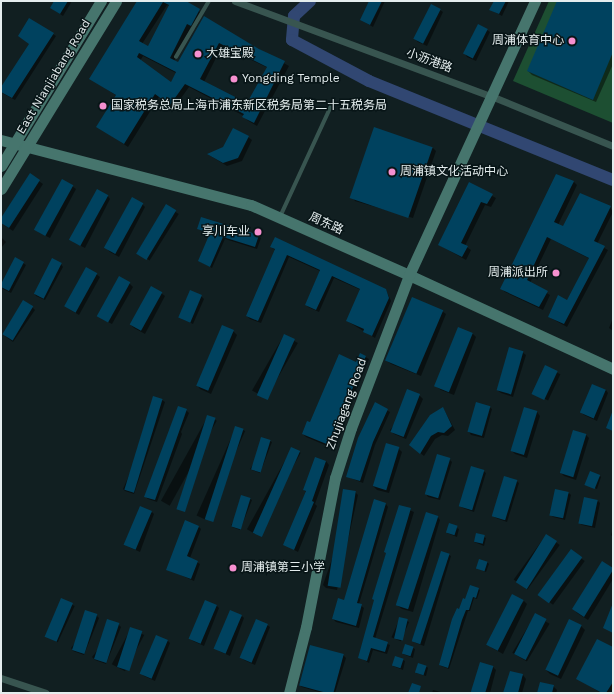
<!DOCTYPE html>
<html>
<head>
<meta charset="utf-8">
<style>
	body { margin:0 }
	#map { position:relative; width:614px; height:694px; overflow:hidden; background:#111f21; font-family:"Work Sans","Noto Sans SC",sans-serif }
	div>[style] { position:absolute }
	.green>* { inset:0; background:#1d4f32 }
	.shadow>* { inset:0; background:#0007; transform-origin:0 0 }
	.river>* { height:12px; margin:-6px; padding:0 6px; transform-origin:6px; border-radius:6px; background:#314772 }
	.building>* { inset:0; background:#00425f; transform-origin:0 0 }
	.lane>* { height:3.5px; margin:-1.75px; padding:0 1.75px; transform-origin:1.75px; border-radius:1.75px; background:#385550 }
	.street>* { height:7px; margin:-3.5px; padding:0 3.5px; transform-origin:3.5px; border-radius:3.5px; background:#385550 }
	.secondary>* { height:11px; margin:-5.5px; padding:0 5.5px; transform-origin:5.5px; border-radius:5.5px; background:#46756d }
	.dots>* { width:11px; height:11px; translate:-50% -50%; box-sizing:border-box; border:2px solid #081517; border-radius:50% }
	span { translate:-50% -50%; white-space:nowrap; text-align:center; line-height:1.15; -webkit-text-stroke:3px #081517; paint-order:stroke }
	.poi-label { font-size:12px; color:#e4edee }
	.right { translate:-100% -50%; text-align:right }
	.left { translate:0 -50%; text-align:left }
	.street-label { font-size:12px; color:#e4edee }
	.frame { position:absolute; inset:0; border:2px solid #e4edee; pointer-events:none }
</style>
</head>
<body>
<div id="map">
	<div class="green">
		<div style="clip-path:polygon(549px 1px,613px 1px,613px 123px,513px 81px)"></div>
	</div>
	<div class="shadow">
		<div style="clip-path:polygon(55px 1px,72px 1px,63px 16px,54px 10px)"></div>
		<div style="clip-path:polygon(evenodd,139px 1px,184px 1px,203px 14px,195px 29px,191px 27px,174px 61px,179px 64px,204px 18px,289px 66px,257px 126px,247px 120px,244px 116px,189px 87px,174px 108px,159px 97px,128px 147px,97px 126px,117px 96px,91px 79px,139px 1px,167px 5px,170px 6px,148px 47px,142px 44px,167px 5px,139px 1px,222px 46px,268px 68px,248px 104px,204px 82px,222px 46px,139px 1px,143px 56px,176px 73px,171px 83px,140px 61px,143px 56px)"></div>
		<div style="clip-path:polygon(370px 1px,385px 1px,373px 27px,361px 20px)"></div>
		<div style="clip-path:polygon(495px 1px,509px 1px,502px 16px,491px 10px)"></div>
		<div style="clip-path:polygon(558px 1px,613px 1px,613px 64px,596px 102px,532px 75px,528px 71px)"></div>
		<div style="clip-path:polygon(440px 10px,443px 12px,427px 46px,418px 42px,415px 39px)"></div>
		<div style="clip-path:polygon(29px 19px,56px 36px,15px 100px,2px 93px,1px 89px,30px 44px)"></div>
		<div style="clip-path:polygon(487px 30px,490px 32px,476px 61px,467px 57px,465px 54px)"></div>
		<div style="clip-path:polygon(248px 137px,252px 140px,242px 161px,227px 166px,209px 155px)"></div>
		<div style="clip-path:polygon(433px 148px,436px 151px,413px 218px,355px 201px,352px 197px)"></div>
		<div style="clip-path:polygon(30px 175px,43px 184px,13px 231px,4px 225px,1px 220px)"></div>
		<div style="clip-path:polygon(574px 182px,577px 185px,558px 225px,563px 228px,610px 207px,613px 212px,597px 244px,608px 250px,567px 327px,549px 317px,567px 301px,590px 259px,551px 239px,530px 283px,550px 295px,543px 310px,505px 292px,502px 289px)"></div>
		<div style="clip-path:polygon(470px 184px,496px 198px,491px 207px,485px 205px,465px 246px,471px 250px,466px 260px,439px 245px)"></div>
		<div style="clip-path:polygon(72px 186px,76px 189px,50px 238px,40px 233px,36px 230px)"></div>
		<div style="clip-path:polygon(107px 195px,110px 199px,85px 248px,75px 243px,71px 240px)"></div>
		<div style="clip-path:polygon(142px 204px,145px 207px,119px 257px,110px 252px,106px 248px)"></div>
		<div style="left:166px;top:206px;width:15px;height:55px;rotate:32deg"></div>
		<div style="clip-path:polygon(199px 229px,258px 236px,261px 238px,257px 249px,225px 239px,212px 268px,199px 261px,211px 235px)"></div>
		<div style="clip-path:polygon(1px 237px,6px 242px,1px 248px)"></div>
		<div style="clip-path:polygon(271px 247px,386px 290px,391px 301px,375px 338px,347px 321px,361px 290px,334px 278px,319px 312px,308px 307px,306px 304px,320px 271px,289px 257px,261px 323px,250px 319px,247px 316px,275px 250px)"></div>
		<div style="clip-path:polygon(23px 263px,26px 265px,11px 293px,3px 289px,1px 286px)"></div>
		<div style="clip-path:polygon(61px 264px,63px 267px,45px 300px,36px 296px,34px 293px)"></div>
		<div style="clip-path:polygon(96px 274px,100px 277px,79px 315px,69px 309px,66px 306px)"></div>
		<div style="clip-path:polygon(129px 283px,133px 287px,112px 324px,102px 319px,99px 315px)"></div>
		<div style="clip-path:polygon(161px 293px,165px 296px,145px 334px,134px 328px,131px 325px)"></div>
		<div style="clip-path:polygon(201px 296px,204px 299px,193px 324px,182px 319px,179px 317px)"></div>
		<div style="clip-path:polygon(32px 307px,35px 310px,13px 342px,5px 336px)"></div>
		<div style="clip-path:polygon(442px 311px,446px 314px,421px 376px,391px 364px,387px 361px)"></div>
		<div style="clip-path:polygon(613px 318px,613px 331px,609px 328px)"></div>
		<div style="clip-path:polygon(233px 331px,237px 335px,211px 394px,200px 389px,197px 385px)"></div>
		<div style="clip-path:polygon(472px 333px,476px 337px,454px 395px,441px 390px,437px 387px)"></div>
		<div style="left:284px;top:335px;width:16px;height:64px;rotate:30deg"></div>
		<div style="clip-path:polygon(522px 352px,526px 355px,513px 397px,501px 393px,497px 390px)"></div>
		<div style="clip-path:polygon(360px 354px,369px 359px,332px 448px,306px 437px,303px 434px,356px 363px)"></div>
		<div style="left:545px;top:367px;width:17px;height:29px;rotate:25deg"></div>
		<div style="clip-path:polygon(606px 390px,608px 393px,597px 421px,584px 415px,582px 413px)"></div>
		<div style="clip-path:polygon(419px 395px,423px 399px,406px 439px,394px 434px,390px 430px)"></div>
		<div style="clip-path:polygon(162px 400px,165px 402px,134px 494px,125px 491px,123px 489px)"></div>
		<div style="clip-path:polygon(375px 404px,390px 412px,375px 445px,363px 483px,348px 477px)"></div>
		<div style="clip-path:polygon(489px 407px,492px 409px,484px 438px,471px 435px,469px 432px)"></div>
		<div style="clip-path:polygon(443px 408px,455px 430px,448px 436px,442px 435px,435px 439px,424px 456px,410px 445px)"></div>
		<div style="clip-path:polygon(186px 410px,189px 413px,181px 432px,182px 434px,157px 502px,148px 499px,145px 496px)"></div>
		<div style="clip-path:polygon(537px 412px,540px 416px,527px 458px,515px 454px,511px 450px)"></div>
		<div style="left:208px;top:416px;width:10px;height:97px;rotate:29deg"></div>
		<div style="left:236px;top:427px;width:10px;height:97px;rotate:24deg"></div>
		<div style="clip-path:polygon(574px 431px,586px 435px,589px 438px,576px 480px,564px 476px,561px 473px)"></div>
		<div style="clip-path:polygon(270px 441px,272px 442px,260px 473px,252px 470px,250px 469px)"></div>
		<div style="left:292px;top:448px;width:10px;height:93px;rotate:29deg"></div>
		<div style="clip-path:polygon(398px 448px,402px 452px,389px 493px,377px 490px,373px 486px)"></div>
		<div style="clip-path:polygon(449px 459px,452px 462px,440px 500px,428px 497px,426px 494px)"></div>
		<div style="clip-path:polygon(326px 461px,329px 465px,315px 504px,317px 506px,298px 552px,285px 545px,306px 492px,304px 490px)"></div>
		<div style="clip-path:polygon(483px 471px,486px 473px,474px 512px,463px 508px,460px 506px)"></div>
		<div style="clip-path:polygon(600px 476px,601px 477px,597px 489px,586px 484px)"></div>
		<div style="clip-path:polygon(516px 481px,519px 483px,507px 522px,496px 518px,493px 516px)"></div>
		<div style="clip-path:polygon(355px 492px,358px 495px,337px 590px,326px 588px,323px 585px)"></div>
		<div style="clip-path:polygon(569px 493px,571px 495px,565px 520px,553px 517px,550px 514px)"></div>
		<div style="clip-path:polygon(250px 499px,252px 500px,240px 530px,232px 527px,231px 525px)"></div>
		<div style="clip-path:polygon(598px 501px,600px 503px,595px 528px,582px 525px,579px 523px)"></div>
		<div style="clip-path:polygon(386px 504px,388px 507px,359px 604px,364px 608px,359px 628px,336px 622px,333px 619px,345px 601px)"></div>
		<div style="clip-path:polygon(400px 506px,414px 512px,375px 639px,390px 645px,387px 654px,373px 650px,369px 663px,359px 657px,375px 601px,373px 599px)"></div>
		<div style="clip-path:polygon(152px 512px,154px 514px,140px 552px,129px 547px,126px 545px)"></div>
		<div style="clip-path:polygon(437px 516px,440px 520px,413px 612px,402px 609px,398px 606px)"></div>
		<div style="clip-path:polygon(450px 525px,459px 529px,457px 537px,447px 533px)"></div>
		<div style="clip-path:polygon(199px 527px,201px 529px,190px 558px,200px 564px,194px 581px,167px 569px)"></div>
		<div style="clip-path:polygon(613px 528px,613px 537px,611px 535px)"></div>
		<div style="clip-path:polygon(477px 534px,486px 538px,484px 546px,474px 542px)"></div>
		<div style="left:546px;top:535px;width:17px;height:55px;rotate:36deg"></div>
		<div style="left:571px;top:551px;width:17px;height:54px;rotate:36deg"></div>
		<div style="clip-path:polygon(449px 555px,451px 556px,424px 646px,416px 643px,414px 642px)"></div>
		<div style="clip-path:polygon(487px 562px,489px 564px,486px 572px,477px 568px)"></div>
		<div style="clip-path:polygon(613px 569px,613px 579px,588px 620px,577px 613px,574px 609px)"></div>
		<div style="clip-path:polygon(478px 589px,480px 590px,477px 599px,474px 598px,470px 611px,468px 611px,449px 669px,441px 666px,440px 665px,460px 610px,466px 600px)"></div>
		<div style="left:62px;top:600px;width:14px;height:40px;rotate:25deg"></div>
		<div style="clip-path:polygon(524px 601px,527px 604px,503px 654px,492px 648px,488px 644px)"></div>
		<div style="clip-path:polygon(216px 605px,219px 608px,204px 646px,193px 641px,191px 639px)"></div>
		<div style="clip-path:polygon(96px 615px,99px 618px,84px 655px,73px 651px,71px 648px)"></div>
		<div style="left:535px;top:615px;width:17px;height:44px;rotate:31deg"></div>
		<div style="clip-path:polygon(242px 616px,244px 618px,230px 656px,219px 651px,216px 649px)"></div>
		<div style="left:400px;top:618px;width:10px;height:21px;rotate:24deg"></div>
		<div style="clip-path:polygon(118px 624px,121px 627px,106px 664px,95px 660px,92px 657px)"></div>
		<div style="clip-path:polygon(267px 625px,270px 627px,255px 665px,244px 660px,242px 658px)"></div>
		<div style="clip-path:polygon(581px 626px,585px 630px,561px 679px,550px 674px,546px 670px)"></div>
		<div style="left:131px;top:628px;width:15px;height:41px;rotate:28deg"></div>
		<div style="clip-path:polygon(167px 640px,170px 643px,155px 681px,144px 676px,142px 674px)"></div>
		<div style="clip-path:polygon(406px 645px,415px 649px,413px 658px,403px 654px)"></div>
		<div style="clip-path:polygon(613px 648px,613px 689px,611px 693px,601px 693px,578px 679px)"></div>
		<div style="clip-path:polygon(343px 655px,346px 658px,335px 693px,322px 693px,302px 687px,299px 685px)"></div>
		<div style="clip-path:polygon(396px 657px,405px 661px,403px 670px,393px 666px)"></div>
		<div style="clip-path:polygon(427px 667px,428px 668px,426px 676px,416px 673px)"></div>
		<div style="clip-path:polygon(493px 667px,496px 670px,490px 693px,472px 693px)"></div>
		<div style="clip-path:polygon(523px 675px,526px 679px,522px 693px,505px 693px)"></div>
		<div style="clip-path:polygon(553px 686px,557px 690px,556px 693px,538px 693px)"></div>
		<div style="clip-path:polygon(433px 690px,441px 692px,441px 693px,432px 693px)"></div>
	</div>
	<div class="river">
		<div style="left:310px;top:1px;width:22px;rotate:137deg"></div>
		<div style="left:294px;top:16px;width:24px;rotate:95deg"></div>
		<div style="left:292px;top:40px;width:87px;rotate:28deg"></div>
		<div style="left:369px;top:81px;width:263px;rotate:22.1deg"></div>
	</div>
	<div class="building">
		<div style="clip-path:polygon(54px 1px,68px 1px,60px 14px,50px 8px)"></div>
		<div style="clip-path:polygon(evenodd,137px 1px,186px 1px,200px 9px,191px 26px,187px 24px,170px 58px,178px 62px,204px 16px,259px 49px,285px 61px,254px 123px,242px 117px,244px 114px,185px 84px,170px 105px,155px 94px,124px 144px,96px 127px,116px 95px,89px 79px,137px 1px,163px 2px,169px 5px,148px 46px,139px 41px,163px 2px,137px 1px,219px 43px,267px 67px,247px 103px,200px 79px,219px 43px,137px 1px,139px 53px,176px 72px,171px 82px,137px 57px,139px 53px)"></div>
		<div style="clip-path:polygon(369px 1px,382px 1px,370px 25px,360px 20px)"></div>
		<div style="clip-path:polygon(494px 1px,506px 1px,499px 14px,489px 10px)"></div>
		<div style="clip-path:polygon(557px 1px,613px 1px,613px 52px,593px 100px,527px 71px)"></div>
		<div style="left:431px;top:4px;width:11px;height:39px;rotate:27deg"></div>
		<div style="clip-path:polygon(29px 18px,54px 33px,12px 98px,1px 92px,1px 87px,29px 44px,18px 36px)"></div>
		<div style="left:478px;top:24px;width:11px;height:33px;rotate:27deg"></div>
		<div style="left:374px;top:127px;width:62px;height:75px;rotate:19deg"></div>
		<div style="clip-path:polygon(233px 128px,249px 136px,238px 158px,223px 163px,207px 154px,223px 147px)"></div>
		<div style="clip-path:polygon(30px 173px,40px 180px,9px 228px,1px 223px,1px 218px)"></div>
		<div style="clip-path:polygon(556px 174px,574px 181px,554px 222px,563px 226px,580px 193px,611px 206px,594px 241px,605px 246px,564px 324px,548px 317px,558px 295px,567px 300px,589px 258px,547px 237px,527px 280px,548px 291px,539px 307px,500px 289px)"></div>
		<div style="left:62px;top:179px;width:13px;height:58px;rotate:29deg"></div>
		<div style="clip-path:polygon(469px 182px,493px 194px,487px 204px,481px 202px,461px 243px,468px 246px,462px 257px,438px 245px)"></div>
		<div style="left:97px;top:189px;width:13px;height:58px;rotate:29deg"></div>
		<div style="left:132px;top:197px;width:13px;height:58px;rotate:29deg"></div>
		<div style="left:166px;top:204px;width:12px;height:58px;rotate:31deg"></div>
		<div style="clip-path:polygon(201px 217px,259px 235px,255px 247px,223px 237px,210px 267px,198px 261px,210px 233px,197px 229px)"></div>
		<div style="clip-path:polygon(275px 237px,386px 289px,389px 298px,372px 336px,363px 332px,364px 329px,346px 321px,360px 289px,332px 276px,316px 310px,305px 305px,320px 270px,287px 255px,258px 321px,246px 316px,275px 249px,270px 247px)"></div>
		<div style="clip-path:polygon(15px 257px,24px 262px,9px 291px,1px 287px,1px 284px)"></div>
		<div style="left:52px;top:258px;width:11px;height:40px;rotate:27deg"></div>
		<div style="left:86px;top:267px;width:13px;height:45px;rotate:29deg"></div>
		<div style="left:119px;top:276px;width:13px;height:46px;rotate:29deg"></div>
		<div style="left:151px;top:286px;width:13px;height:44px;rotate:29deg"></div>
		<div style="left:190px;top:290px;width:13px;height:30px;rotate:23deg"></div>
		<div style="left:412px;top:297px;width:34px;height:69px;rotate:23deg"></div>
		<div style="left:23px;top:300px;width:12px;height:40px;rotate:31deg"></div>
		<div style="left:222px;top:325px;width:13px;height:66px;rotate:23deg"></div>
		<div style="left:458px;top:327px;width:16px;height:64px;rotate:22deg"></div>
		<div style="left:284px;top:334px;width:12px;height:67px;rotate:24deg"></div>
		<div style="left:509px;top:347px;width:15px;height:45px;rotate:16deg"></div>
		<div style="clip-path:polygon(360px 353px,366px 356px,329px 445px,302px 434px,307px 421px,310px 422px,339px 354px,356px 362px)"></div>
		<div style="left:545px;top:365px;width:14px;height:32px;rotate:25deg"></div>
		<div style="left:592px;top:384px;width:15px;height:31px;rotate:23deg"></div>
		<div style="left:407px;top:389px;width:14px;height:46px;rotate:21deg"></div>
		<div style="left:153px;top:396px;width:10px;height:98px;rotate:17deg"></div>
		<div style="clip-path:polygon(375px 402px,388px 409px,373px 442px,360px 481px,346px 477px,358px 438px)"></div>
		<div style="left:476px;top:402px;width:15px;height:31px;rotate:16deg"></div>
		<div style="clip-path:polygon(178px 406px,187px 409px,155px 500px,144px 497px)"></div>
		<div style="clip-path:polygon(443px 407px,452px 426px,444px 433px,438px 432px,431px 436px,420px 454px,409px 445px,430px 415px)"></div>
		<div style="left:524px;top:407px;width:14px;height:46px;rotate:17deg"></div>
		<div style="clip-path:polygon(613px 410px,613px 431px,606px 428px)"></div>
		<div style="left:207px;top:415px;width:9px;height:99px;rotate:18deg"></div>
		<div style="left:235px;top:426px;width:9px;height:98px;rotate:18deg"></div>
		<div style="left:573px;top:430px;width:14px;height:45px;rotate:17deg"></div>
		<div style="left:261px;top:437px;width:10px;height:34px;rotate:17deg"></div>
		<div style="left:386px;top:443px;width:14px;height:45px;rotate:17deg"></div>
		<div style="left:291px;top:447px;width:10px;height:94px;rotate:24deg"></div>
		<div style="left:437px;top:454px;width:14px;height:42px;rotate:17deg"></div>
		<div style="clip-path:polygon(315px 457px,326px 461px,312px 501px,314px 502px,294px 550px,283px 545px,306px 491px,303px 490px)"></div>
		<div style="left:471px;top:466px;width:14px;height:42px;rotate:17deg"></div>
		<div style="left:590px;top:471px;width:11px;height:15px;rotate:22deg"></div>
		<div style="left:504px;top:476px;width:14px;height:42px;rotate:17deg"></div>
		<div style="left:343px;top:489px;width:13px;height:98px;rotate:9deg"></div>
		<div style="left:555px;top:489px;width:14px;height:27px;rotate:12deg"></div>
		<div style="left:241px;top:495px;width:10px;height:33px;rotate:17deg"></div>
		<div style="left:584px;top:497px;width:14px;height:27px;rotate:12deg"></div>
		<div style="clip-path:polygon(374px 499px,386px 503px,357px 603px,362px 604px,356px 626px,332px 619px,338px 598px,344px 600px)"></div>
		<div style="clip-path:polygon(399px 505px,411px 508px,373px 637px,388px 642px,385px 652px,371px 648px,367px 661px,358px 658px,374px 600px,372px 599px,386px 553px,384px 552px)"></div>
		<div style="left:140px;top:506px;width:13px;height:42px;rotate:23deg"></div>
		<div style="left:426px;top:512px;width:13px;height:98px;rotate:18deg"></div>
		<div style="clip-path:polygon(185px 520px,199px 526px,187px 556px,198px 561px,191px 579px,166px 570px)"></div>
		<div style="left:449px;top:523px;width:9px;height:10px;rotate:18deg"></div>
		<div style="left:476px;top:533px;width:9px;height:9px;rotate:13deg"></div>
		<div style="left:546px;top:534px;width:13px;height:57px;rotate:32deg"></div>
		<div style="left:571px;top:549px;width:14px;height:57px;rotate:36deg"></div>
		<div style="left:441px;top:551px;width:9px;height:95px;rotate:18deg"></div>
		<div style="left:479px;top:559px;width:9px;height:10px;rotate:18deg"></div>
		<div style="clip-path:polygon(602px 561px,613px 568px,613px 570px,584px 617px,572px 609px)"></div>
		<div style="clip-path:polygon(470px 585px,479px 588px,476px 598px,473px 597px,469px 610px,466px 610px,462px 620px,448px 668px,439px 665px,452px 619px,457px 608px,459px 609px,463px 598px,465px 599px)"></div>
		<div style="left:512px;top:594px;width:13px;height:57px;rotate:27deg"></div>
		<div style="left:61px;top:598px;width:13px;height:42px;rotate:23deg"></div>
		<div style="left:205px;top:600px;width:13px;height:42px;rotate:23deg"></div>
		<div style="clip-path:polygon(613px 603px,613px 633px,603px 628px)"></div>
		<div style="left:85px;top:610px;width:13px;height:42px;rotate:18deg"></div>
		<div style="left:230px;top:610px;width:13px;height:42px;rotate:23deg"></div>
		<div style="left:535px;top:613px;width:13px;height:46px;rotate:27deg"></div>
		<div style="left:399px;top:617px;width:9px;height:22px;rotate:13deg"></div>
		<div style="left:107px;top:619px;width:13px;height:42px;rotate:18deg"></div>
		<div style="left:256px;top:619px;width:13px;height:42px;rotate:23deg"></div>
		<div style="left:569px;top:619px;width:14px;height:56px;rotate:25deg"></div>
		<div style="left:130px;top:627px;width:13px;height:42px;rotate:18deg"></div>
		<div style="left:156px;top:635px;width:13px;height:42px;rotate:23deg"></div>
		<div style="clip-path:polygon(597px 639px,613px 647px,613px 682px,606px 693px,602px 693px,576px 679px)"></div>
		<div style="left:405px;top:644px;width:9px;height:10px;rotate:18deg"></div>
		<div style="left:310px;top:645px;width:35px;height:42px;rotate:15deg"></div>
		<div style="left:395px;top:656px;width:9px;height:10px;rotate:18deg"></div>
		<div style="left:480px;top:662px;width:14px;height:32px;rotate:17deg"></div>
		<div style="left:418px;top:663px;width:9px;height:10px;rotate:18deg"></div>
		<div style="clip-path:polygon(510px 671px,523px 674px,518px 693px,503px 693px)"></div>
		<div style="clip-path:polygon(540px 682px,554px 685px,552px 693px,537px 693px)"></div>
		<div style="clip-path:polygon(412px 683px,421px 686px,419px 693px,408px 693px)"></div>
	</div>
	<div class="lane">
		<div style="left:176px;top:57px;width:65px;rotate:-59.5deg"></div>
		<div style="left:280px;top:217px;width:122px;rotate:-65.3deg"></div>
	</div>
	<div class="street">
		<div style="left:235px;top:1px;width:273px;rotate:20.4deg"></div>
		<div style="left:491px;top:96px;width:132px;rotate:22.3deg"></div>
		<div style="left:1px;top:678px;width:47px;rotate:18.4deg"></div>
	</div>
	<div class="secondary">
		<div style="left:1px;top:140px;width:258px;rotate:14.6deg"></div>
		<div style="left:251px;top:205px;width:173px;rotate:23.9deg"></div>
		<div style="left:409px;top:275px;width:225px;rotate:24.7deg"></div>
		<div style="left:1px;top:166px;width:193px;rotate:-58.8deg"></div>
		<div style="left:1px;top:189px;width:220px;rotate:-58.5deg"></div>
		<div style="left:289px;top:693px;width:68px;rotate:-75.6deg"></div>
		<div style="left:306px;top:627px;width:152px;rotate:-79deg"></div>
		<div style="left:335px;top:478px;width:52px;rotate:-72.3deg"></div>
		<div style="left:351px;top:428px;width:164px;rotate:-69.2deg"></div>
		<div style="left:409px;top:275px;width:302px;rotate:-65.3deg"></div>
	</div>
	<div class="dots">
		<div style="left:572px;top:41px;background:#f690d0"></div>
		<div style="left:198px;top:54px;background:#f690d0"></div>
		<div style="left:234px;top:79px;background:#f690d0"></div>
		<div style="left:103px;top:106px;background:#f690d0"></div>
		<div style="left:392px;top:172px;background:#f690d0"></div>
		<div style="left:258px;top:232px;background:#f690d0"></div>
		<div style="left:556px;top:273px;background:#f690d0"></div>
		<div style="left:233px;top:568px;background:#f690d0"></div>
	</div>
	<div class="poi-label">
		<span class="right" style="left:564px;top:41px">周浦体育中心</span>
		<span class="left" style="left:206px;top:54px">大雄宝殿</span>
		<span class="left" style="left:242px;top:79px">Yongding Temple</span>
		<span class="left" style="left:111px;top:106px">国家税务总局上海市浦东新区税务局第二十五税务局</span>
		<span class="left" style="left:400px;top:172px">周浦镇文化活动中心</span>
		<span class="right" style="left:250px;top:232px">享川车业</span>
		<span class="right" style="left:548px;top:273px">周浦派出所</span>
		<span class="left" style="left:241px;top:568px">周浦镇第三小学</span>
	</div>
	<div class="street-label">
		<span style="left:429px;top:61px;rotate:20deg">小沥港路</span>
		<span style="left:54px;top:77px;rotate:-59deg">East Nianjiabang Road</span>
		<span style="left:326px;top:224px;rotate:24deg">周东路</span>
		<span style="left:347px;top:404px;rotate:-70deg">Zhujiagang Road</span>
	</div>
	<div class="frame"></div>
</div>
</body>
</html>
